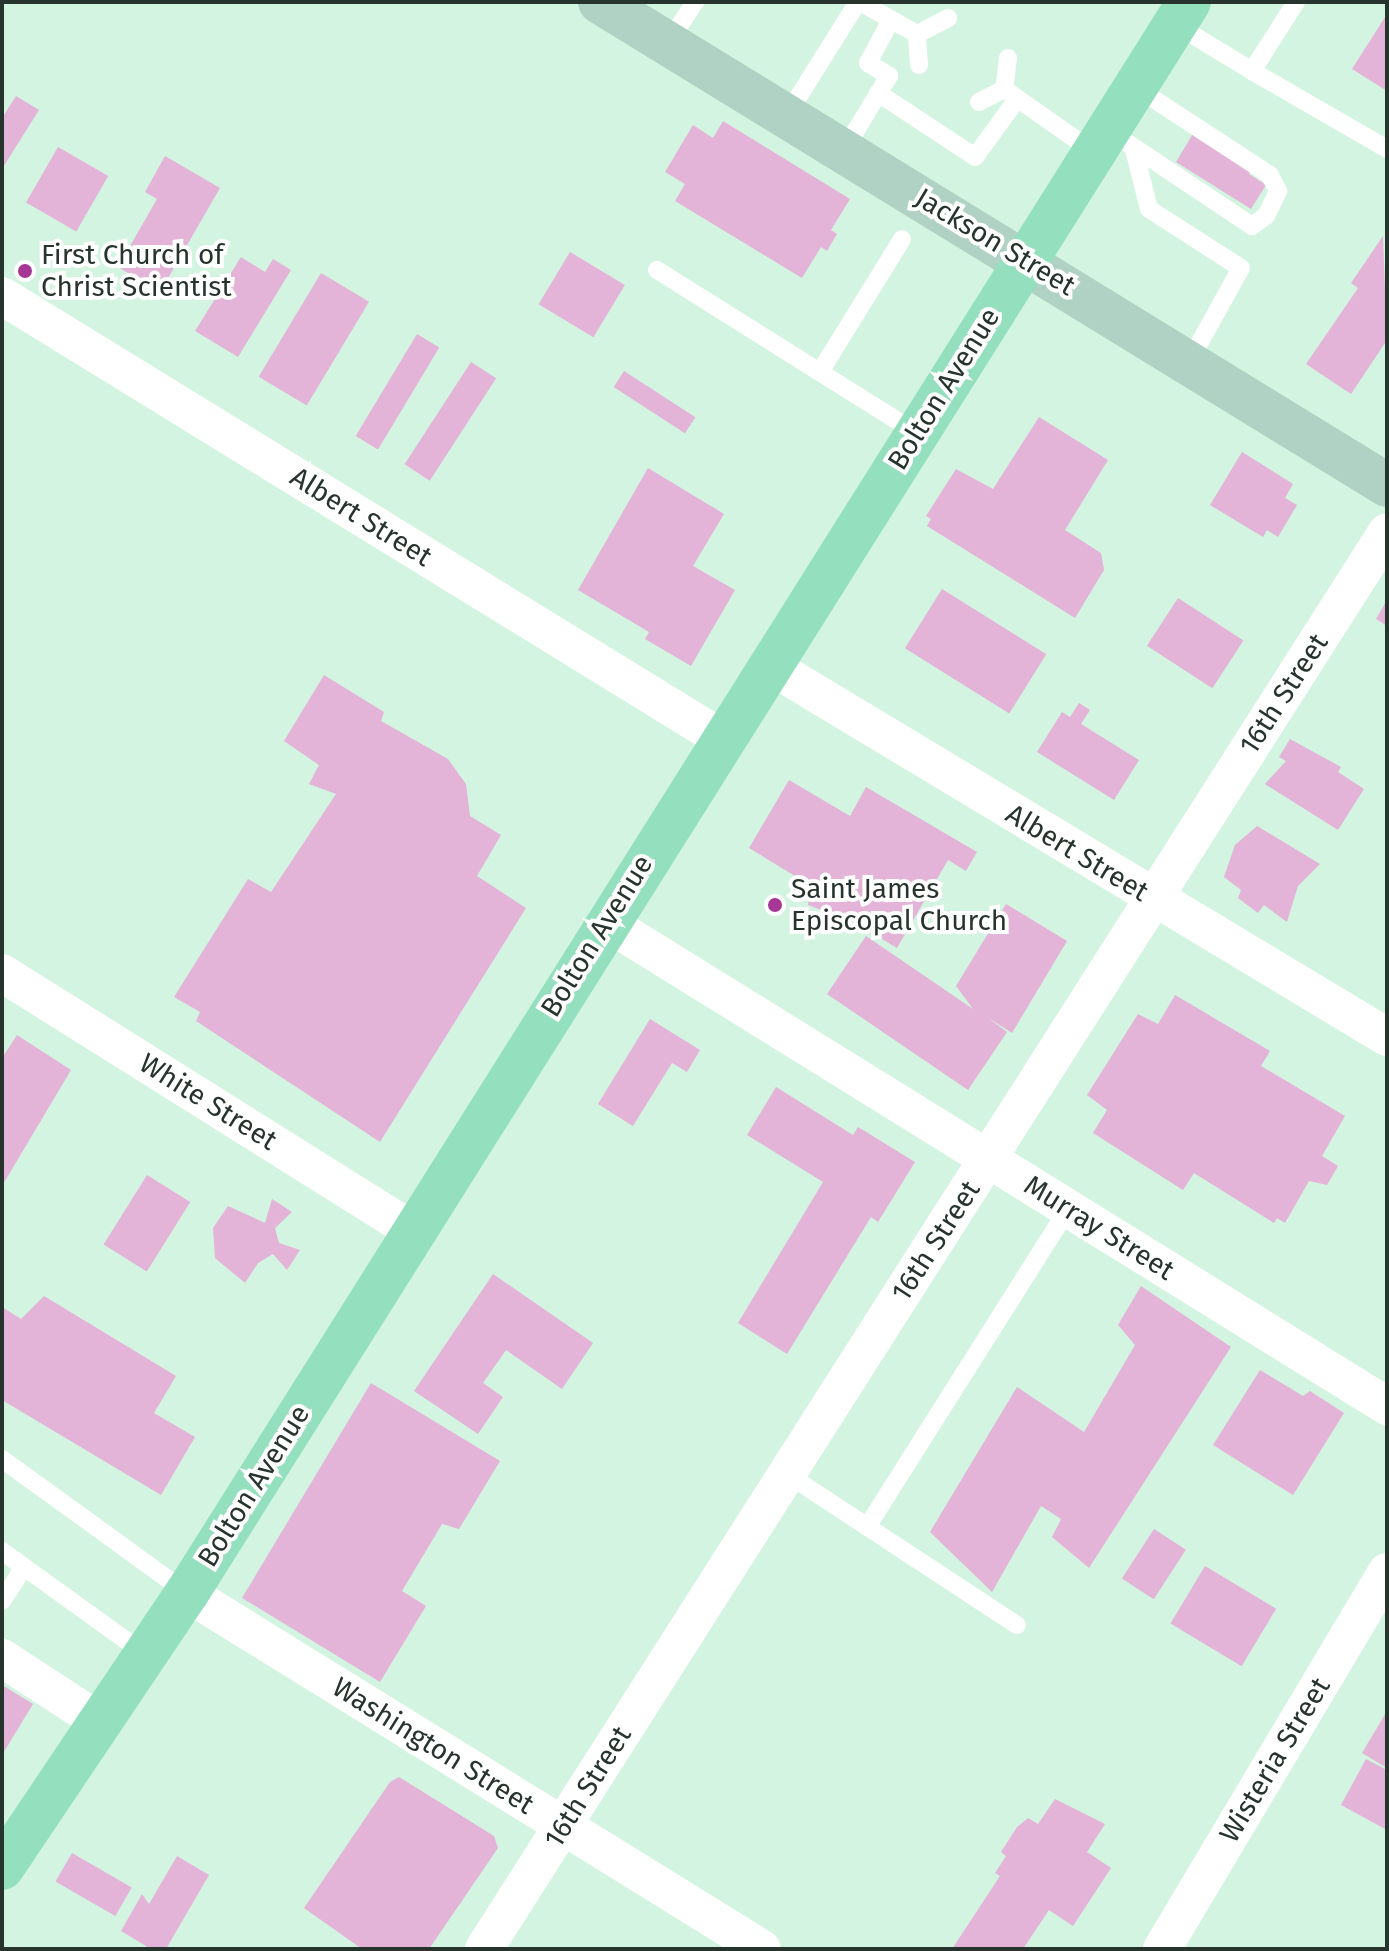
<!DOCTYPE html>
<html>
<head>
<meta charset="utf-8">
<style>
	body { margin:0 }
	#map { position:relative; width:1389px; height:1951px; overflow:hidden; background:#d2f4e0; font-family:"Fira Sans",sans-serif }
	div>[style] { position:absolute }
	.building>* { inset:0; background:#e4b3d8; transform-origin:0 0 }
	.lane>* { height:18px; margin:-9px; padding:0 9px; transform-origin:9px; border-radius:9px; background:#fff }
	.street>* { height:38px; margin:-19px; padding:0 19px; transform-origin:19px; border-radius:19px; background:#fff }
	.secondary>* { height:44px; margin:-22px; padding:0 22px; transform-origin:22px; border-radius:22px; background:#b0d2c4 }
	.primary>* { height:44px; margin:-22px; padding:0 22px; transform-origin:22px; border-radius:22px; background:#94e0be }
	.dots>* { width:22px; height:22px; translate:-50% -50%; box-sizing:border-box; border:4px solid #fff; border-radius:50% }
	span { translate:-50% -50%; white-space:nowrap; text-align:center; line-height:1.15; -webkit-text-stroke:8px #fff; paint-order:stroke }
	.street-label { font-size:28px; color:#27342d }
	.poi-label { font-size:28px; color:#27342d }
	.left { translate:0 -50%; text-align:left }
	.frame { position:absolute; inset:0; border:4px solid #27342d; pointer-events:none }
</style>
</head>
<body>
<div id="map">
	<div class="building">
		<div style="clip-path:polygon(1387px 14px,1387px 91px,1352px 69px)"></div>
		<div style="clip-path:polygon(16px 96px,39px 110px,2px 169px,2px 118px)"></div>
		<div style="clip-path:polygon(723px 121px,850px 199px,831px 230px,837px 234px,827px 251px,821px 247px,802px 278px,675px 201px,685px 184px,665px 172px,693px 125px,713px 138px)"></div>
		<div style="clip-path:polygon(1194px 132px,1252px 168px,1249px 174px,1266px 185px,1251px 209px,1176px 162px)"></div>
		<div style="left:58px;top:147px;width:58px;height:64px;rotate:30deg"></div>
		<div style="clip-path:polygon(165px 156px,220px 188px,160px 292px,118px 267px,157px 199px,145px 192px)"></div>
		<div style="clip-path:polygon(1383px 236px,1387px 340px,1351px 394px,1306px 364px,1358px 288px,1351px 283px)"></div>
		<div style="left:570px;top:252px;width:64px;height:61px;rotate:31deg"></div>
		<div style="clip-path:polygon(241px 257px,265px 272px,273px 259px,291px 270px,238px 357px,195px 331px)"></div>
		<div style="left:321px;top:273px;width:56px;height:121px;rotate:31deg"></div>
		<div style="left:417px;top:334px;width:26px;height:119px;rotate:31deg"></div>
		<div style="left:471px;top:362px;width:30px;height:122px;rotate:33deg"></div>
		<div style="left:624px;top:371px;width:85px;height:19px;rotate:33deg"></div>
		<div style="clip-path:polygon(1039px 417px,1108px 460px,1065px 530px,1101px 553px,1104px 570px,1075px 618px,927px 526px,931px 519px,926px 516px,956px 469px,993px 489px)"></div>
		<div style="clip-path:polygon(1242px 452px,1293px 484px,1285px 498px,1297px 505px,1278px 537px,1267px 530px,1263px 537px,1210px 505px)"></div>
		<div style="clip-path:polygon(648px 468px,724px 514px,693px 566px,735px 590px,691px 666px,645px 639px,649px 632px,578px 590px)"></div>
		<div style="left:942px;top:589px;width:123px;height:70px;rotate:32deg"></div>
		<div style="left:1178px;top:598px;width:78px;height:57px;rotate:33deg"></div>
		<div style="clip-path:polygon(1387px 600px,1387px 626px,1376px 619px)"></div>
		<div style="clip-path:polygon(324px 675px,384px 712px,381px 721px,448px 759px,466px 784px,470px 816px,501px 835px,477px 876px,526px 908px,380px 1142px,196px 1021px,200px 1012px,174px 997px,248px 879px,271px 892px,336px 794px,309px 784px,319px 765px,284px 741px)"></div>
		<div style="clip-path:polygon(1079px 703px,1090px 710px,1081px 724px,1139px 760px,1114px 800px,1037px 752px,1062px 712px,1070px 717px)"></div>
		<div style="clip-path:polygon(1290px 739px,1341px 767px,1338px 772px,1364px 789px,1338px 830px,1265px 784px,1286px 761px,1279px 757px)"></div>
		<div style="clip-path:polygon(789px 780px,850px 816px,866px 787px,977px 852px,966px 871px,948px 860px,897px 948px,855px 923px,808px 905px,810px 885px,749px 848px)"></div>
		<div style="clip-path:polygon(1257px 826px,1320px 864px,1298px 886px,1287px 922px,1264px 905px,1258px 913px,1238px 898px,1241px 890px,1224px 877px,1235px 845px)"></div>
		<div style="clip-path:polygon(1006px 904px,1067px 941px,1012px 1033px,987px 1017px,1007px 1032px,968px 1090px,827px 994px,866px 936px,973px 1009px,956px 986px)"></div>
		<div style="clip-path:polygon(1175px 995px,1270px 1051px,1261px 1066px,1345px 1116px,1322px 1156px,1338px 1166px,1327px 1185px,1309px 1181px,1285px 1223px,1277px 1218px,1274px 1223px,1194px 1173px,1183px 1190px,1093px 1133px,1107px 1110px,1087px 1095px,1138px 1014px,1158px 1024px)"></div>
		<div style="clip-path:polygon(650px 1019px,700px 1050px,687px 1072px,672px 1063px,633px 1126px,598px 1104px)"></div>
		<div style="clip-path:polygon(17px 1035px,71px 1070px,2px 1186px,2px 1058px)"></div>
		<div style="clip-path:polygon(776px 1087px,853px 1135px,858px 1127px,915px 1162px,878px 1222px,871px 1217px,787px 1354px,738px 1323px,823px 1182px,747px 1135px)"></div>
		<div style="left:147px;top:1175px;width:51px;height:82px;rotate:32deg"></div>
		<div style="clip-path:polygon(272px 1199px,292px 1212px,275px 1228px,279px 1243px,300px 1250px,287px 1270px,273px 1254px,258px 1263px,245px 1283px,215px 1258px,213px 1228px,228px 1206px,265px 1223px)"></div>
		<div style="clip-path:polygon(493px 1274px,593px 1343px,562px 1389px,506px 1350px,483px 1383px,503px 1397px,478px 1434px,414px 1391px)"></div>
		<div style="clip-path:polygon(1141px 1286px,1231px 1347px,1089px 1568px,1052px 1537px,1061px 1519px,1041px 1506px,992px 1592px,930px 1532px,1017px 1387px,1084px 1432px,1135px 1345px,1118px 1325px)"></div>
		<div style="clip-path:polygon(44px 1296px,176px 1376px,154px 1413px,195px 1437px,161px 1495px,2px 1400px,2px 1307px,21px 1319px)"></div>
		<div style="clip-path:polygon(1260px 1370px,1303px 1396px,1310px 1391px,1344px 1413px,1293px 1495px,1213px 1445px)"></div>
		<div style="clip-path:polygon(371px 1383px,500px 1461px,459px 1529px,442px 1524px,402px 1591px,426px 1606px,380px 1682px,242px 1598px)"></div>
		<div style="left:1154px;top:1529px;width:38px;height:59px;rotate:33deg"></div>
		<div style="left:1205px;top:1566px;width:83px;height:67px;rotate:31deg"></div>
		<div style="clip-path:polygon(2px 1685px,33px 1704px,2px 1755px)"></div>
		<div style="clip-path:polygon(1387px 1711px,1387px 1768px,1362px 1753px)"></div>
		<div style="clip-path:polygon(1366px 1759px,1387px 1770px,1387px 1830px,1341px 1805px)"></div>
		<div style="clip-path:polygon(399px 1777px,494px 1836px,498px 1848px,429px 1949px,362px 1949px,304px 1908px,390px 1782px)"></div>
		<div style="clip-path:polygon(1055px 1799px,1105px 1824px,1087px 1852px,1111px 1868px,1073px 1926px,1049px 1910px,1023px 1949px,952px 1949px,1000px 1876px,995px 1873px,1006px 1856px,1001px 1852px,1017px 1827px,1028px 1818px,1038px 1824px)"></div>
		<div style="left:72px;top:1853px;width:69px;height:33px;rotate:30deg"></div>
		<div style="clip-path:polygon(177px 1856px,209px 1875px,166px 1949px,151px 1949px,121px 1931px,142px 1894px,149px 1904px)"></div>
	</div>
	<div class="lane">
		<div style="left:860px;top:2px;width:65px;rotate:29.3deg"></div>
		<div style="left:1296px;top:2px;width:82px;rotate:122.5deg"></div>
		<div style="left:1252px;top:71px;width:156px;rotate:30deg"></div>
		<div style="left:1175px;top:24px;width:90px;rotate:31.4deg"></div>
		<div style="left:668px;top:43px;width:49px;rotate:-56.6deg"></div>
		<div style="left:1008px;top:58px;width:31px;rotate:97deg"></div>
		<div style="left:1004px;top:89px;width:110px;rotate:35deg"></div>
		<div style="left:919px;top:65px;width:31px;rotate:-94deg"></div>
		<div style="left:917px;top:34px;width:35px;rotate:-27deg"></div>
		<div style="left:878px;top:93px;width:116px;rotate:33.4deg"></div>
		<div style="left:975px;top:157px;width:72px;rotate:-54.1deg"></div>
		<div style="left:979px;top:102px;width:28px;rotate:-27deg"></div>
		<div style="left:787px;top:115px;width:133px;rotate:-57.9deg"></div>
		<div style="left:1108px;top:130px;width:173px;rotate:33.7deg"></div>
		<div style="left:1252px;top:226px;width:17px;rotate:-36deg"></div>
		<div style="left:1266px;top:216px;width:28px;rotate:-64deg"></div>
		<div style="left:1278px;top:191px;width:18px;rotate:-117deg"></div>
		<div style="left:1270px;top:175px;width:161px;rotate:-146.9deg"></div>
		<div style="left:1134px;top:149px;width:62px;rotate:76deg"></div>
		<div style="left:1149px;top:209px;width:109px;rotate:32.7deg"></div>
		<div style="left:1241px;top:268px;width:107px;rotate:119deg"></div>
		<div style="left:844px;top:150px;width:87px;rotate:-58.7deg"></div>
		<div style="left:889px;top:76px;width:25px;rotate:-148deg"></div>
		<div style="left:868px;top:63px;width:49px;rotate:-61.9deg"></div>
		<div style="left:657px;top:270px;width:307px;rotate:32.1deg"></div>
		<div style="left:820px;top:372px;width:156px;rotate:-58.3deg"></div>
		<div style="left:2px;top:1459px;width:228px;rotate:35.9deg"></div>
		<div style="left:787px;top:1474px;width:275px;rotate:33.3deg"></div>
		<div style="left:867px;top:1527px;width:376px;rotate:-57.7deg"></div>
		<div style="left:2px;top:1551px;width:27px;rotate:36deg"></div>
		<div style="left:24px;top:1567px;width:40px;rotate:122.9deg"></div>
		<div style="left:24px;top:1567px;width:149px;rotate:35.7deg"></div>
	</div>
	<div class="street">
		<div style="left:2px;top:296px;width:844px;rotate:31.58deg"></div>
		<div style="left:769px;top:665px;width:721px;rotate:31.05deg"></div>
		<div style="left:606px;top:922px;width:919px;rotate:31.79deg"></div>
		<div style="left:2px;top:973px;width:486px;rotate:32.1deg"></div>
		<div style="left:187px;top:1593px;width:676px;rotate:31.76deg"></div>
		<div style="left:2px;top:1658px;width:117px;rotate:33.1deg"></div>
		<div style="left:484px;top:1949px;width:1680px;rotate:-57.49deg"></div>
		<div style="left:1162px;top:1949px;width:439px;rotate:-59.2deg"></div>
	</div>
	<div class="secondary">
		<div style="left:600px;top:2px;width:923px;rotate:31.54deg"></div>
	</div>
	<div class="primary">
		<div style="left:2px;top:1868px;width:331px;rotate:-56.1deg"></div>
		<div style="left:187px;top:1593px;width:1880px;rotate:-57.8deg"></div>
	</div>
	<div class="dots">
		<div style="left:25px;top:271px;background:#a73794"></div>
		<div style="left:775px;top:905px;background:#a73794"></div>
	</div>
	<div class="street-label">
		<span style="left:995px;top:242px;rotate:31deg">Jackson Street</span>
		<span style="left:944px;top:389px;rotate:-58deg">Bolton Avenue</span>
		<span style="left:361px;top:517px;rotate:32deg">Albert Street</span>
		<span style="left:1284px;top:694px;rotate:-57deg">16th Street</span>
		<span style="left:1077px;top:853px;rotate:31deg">Albert Street</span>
		<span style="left:597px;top:936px;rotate:-58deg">Bolton Avenue</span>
		<span style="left:208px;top:1102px;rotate:32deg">White Street</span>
		<span style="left:1099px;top:1228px;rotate:32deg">Murray Street</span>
		<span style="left:936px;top:1241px;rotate:-57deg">16th Street</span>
		<span style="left:254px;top:1486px;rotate:-58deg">Bolton Avenue</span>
		<span style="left:433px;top:1746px;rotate:32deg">Washington Street</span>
		<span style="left:1275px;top:1760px;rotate:-59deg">Wisteria Street</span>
		<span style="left:588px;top:1787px;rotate:-58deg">16th Street</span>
	</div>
	<div class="poi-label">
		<span class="left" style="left:41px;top:271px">First Church of<br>Christ Scientist</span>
		<span class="left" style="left:791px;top:905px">Saint James<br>Episcopal Church</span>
	</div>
	<div class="frame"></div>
</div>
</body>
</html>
